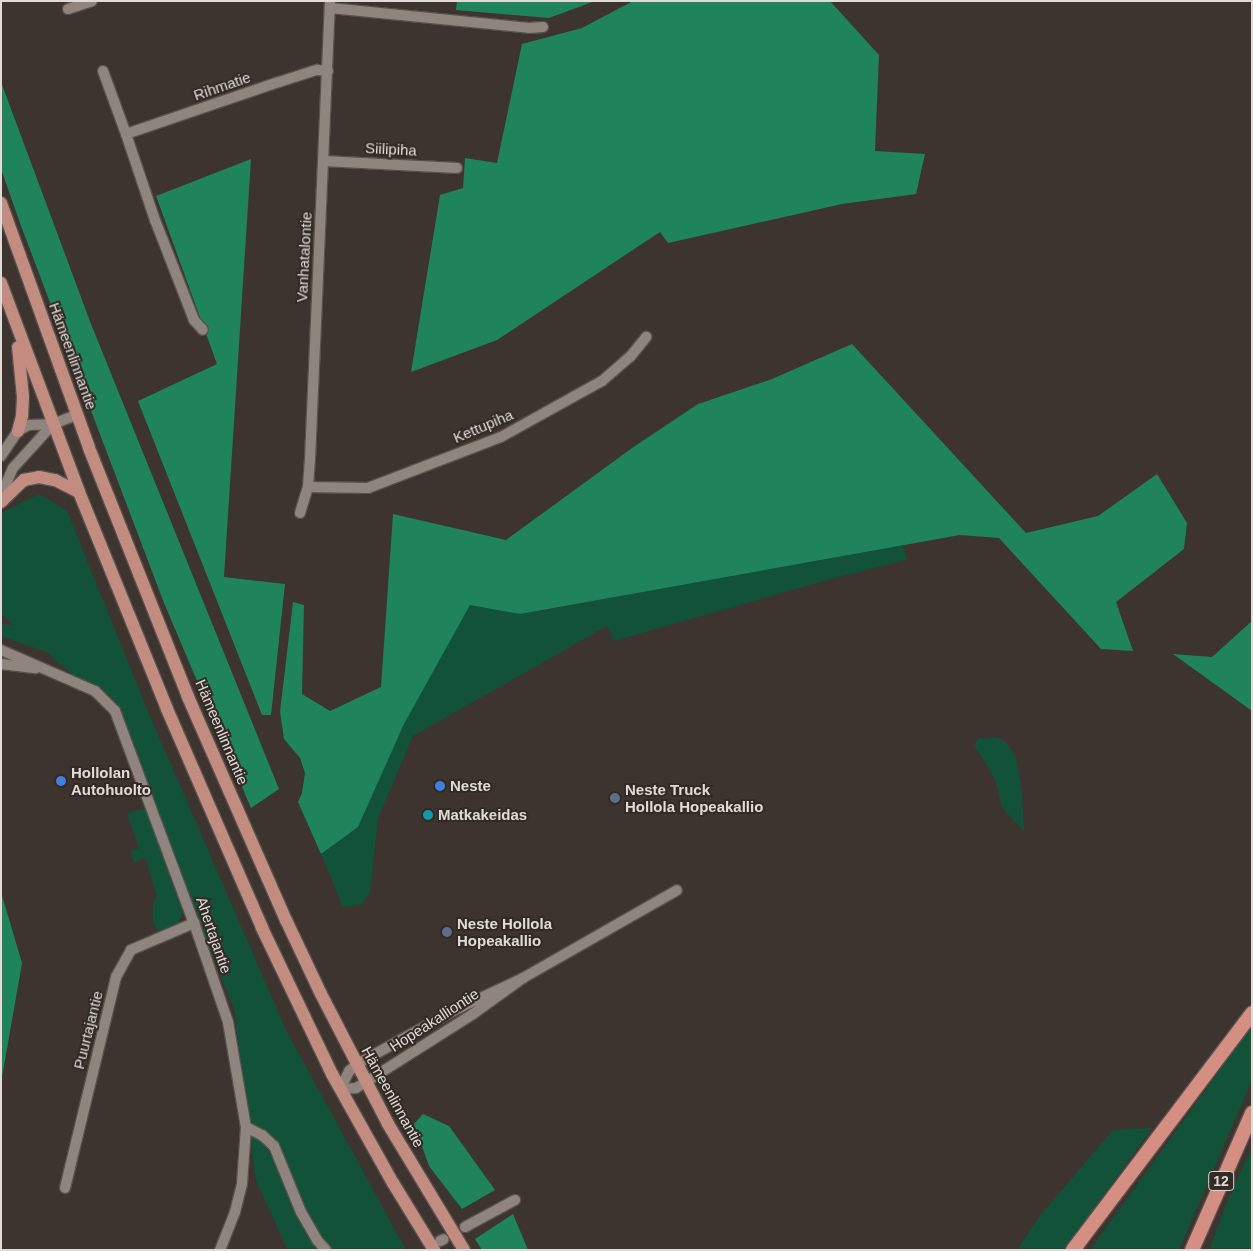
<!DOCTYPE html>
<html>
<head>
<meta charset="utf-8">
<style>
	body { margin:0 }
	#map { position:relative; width:1253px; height:1251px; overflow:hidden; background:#3d342f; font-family:Arial,sans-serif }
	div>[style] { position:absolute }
	.green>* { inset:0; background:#115239 }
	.forest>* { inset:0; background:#1f835c }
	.roads { filter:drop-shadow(1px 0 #59514d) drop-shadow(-1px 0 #59514d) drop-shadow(0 1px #59514d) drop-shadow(0 -1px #59514d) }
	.minor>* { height:10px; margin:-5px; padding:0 5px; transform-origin:5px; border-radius:5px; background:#8f857e }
	.tertiary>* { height:10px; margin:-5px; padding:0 5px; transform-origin:5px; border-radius:5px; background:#8f857e }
	.primary>* { height:12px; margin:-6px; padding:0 6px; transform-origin:6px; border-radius:6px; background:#c38c81 }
	.trunk>* { height:14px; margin:-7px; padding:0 7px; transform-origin:7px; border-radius:7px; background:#d48e82 }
	.dots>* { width:14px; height:14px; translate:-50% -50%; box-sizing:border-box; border:2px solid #332a25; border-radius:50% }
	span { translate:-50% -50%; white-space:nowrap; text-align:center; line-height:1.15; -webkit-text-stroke:4px #332a25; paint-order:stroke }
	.shield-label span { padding:1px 4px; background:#332a25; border:1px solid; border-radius:4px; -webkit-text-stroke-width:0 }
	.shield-label { font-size:14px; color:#e0dbd7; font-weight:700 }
	.street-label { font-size:15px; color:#e0dbd7 }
	.poi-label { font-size:15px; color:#e0dbd7; font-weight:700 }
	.left { translate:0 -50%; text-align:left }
	.frame { position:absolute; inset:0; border:2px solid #e0dbd7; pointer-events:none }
</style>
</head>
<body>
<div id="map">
	<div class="green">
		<div style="clip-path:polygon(39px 494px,67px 511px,146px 707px,286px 1030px,406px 1250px,288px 1250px,256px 1181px,234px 1009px,115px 711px,46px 652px,1px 636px,1px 623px,15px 626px,1px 614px,1px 513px)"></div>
		<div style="clip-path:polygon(903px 545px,907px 560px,831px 579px,614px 641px,607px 626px,413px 736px,378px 818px,370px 892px,361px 905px,343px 907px,321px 854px,358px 827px,404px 724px,470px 604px,521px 614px)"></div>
		<div style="clip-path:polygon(996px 737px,1005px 741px,1016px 757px,1022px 792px,1024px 831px,1003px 809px,995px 779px,974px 745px,978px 739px)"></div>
		<div style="clip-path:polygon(146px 808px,183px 913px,176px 926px,165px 933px,157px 930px,153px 923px,153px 903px,157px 896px,145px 857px,134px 863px,130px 852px,139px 848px,127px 813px)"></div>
		<div style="clip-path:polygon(1252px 1026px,1252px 1080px,1179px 1250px,1090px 1250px)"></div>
		<div style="clip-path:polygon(1152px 1128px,1064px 1250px,1017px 1250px,1039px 1217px,1113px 1130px)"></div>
		<div style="clip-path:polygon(1252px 1147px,1252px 1250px,1209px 1250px,1227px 1202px)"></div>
	</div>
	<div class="forest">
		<div style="clip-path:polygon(457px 1px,595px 1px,549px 18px,456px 10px)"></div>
		<div style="clip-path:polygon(633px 1px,830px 1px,879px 55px,875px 151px,925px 154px,916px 194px,842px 204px,668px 243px,660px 232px,497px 340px,411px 372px,440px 195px,463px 188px,465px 158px,497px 163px,522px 44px,582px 28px)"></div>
		<div style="clip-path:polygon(1px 82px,91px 324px,279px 789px,251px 808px,164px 603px,21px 226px,1px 169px)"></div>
		<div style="clip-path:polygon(251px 159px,224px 577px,285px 584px,271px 715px,262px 715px,138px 401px,217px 364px,156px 196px)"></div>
		<div style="clip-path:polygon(852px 344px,1026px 533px,1098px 516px,1157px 474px,1187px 523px,1184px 549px,1116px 602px,1133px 651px,1101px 649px,999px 538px,960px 535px,520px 614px,470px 605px,404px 724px,358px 827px,321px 854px,298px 802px,302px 793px,305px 773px,300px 758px,284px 739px,280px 712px,293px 602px,304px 605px,302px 694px,330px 711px,381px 687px,393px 514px,506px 540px,632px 448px,698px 404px,772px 379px)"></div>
		<div style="clip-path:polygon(1252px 621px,1252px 711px,1173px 654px,1212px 657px)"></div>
		<div style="clip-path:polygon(1px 892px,22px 963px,1px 1083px)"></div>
		<div style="clip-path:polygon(423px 1114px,449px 1126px,495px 1190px,462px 1209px,429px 1166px,414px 1124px)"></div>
		<div style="clip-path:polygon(513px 1214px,528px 1250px,482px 1250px,475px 1239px)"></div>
	</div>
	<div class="roads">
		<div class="minor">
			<div style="left:330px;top:8px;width:200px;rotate:5.7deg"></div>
			<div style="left:529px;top:28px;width:14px;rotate:-4deg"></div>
			<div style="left:68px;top:9px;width:25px;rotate:-18deg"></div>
			<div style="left:103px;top:71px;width:67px;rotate:69.9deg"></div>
			<div style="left:126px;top:134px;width:162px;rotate:-18.8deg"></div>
			<div style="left:279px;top:82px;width:40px;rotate:-18deg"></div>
			<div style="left:317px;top:70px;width:11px;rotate:5deg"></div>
			<div style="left:126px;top:134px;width:91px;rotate:71.4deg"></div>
			<div style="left:155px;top:220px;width:107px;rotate:68.7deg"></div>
			<div style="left:194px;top:320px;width:13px;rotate:48deg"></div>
			<div style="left:324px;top:161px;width:133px;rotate:3deg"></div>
			<div style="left:308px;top:487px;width:60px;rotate:1deg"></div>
			<div style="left:368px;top:488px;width:142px;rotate:-21deg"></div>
			<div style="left:501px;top:437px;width:115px;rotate:-29deg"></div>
			<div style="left:602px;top:381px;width:37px;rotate:-41deg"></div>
			<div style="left:630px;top:357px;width:26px;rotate:-51deg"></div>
			<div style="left:1px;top:650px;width:103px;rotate:23.6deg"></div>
			<div style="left:95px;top:691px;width:28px;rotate:45deg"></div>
			<div style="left:115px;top:711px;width:226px;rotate:69.6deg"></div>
			<div style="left:194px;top:923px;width:105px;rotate:71deg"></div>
			<div style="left:228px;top:1022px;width:107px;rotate:80.3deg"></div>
			<div style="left:246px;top:1127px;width:57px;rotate:94deg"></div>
			<div style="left:242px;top:1184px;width:29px;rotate:104deg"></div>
			<div style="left:235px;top:1212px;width:41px;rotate:111.5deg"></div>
			<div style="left:1px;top:664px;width:35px;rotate:7deg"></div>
			<div style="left:523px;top:978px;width:62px;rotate:144.2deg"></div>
			<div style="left:473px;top:1014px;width:127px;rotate:147.6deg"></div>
			<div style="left:366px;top:1082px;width:12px;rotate:149deg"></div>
			<div style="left:356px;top:1088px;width:16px;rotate:176deg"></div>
			<div style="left:340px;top:1089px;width:20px;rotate:-63deg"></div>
			<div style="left:349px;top:1071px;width:11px;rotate:-41deg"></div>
			<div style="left:357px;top:1064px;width:110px;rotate:-28.9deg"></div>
			<div style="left:453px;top:1011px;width:77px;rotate:-25.2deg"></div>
			<div style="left:523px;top:978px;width:177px;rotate:-29.7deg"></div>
			<div style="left:246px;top:1127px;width:18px;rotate:27deg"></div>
			<div style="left:262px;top:1135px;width:16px;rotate:43deg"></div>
			<div style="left:274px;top:1146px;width:71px;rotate:67.8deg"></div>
			<div style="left:301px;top:1212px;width:32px;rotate:60deg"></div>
			<div style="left:317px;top:1240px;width:13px;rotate:48deg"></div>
			<div style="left:65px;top:1188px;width:217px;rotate:-76.4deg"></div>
			<div style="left:116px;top:977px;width:31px;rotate:-61deg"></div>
			<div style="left:131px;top:950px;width:69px;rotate:-23.2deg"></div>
			<div style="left:465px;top:1227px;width:57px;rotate:-28.4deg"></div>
			<div style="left:440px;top:1241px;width:4px;rotate:-27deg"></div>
		</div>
		<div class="tertiary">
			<div style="left:1px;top:456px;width:30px;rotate:-56deg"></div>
			<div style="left:18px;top:431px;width:13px;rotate:-29deg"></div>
			<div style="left:29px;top:425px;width:24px;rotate:-2deg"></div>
			<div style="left:53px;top:424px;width:25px;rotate:-21deg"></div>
			<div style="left:1px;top:496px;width:30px;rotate:-67deg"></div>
			<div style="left:13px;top:468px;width:59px;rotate:-47.7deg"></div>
			<div style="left:300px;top:513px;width:27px;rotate:-73deg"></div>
			<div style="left:308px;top:487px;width:28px;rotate:-86deg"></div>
			<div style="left:310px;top:459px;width:458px;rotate:-87.5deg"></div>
		</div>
		<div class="primary">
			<div style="left:1px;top:203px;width:260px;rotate:70.2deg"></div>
			<div style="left:89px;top:448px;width:268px;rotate:68.3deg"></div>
			<div style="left:188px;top:697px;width:244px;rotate:66.3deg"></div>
			<div style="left:286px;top:920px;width:82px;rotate:64.7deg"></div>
			<div style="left:321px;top:994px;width:146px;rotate:62.7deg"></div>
			<div style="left:388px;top:1124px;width:147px;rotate:58.9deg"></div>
			<div style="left:1px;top:283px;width:223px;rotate:69.5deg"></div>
			<div style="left:79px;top:492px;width:234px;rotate:67.9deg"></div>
			<div style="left:167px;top:709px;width:239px;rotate:66.5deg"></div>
			<div style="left:262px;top:928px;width:162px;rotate:64.4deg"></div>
			<div style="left:332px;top:1074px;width:125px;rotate:60.8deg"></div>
			<div style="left:393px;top:1183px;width:79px;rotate:58.5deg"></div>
			<div style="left:18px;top:431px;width:16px;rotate:-75deg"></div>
			<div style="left:22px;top:416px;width:19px;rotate:-87deg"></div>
			<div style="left:23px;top:397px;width:50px;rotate:-95.7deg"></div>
			<div style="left:1px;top:502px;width:32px;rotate:-44deg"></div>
			<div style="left:24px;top:480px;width:15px;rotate:-11deg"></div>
			<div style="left:39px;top:477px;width:16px;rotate:11deg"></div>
			<div style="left:55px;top:480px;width:27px;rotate:27deg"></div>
		</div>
		<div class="trunk">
			<div style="left:1073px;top:1250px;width:297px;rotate:-52.9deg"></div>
			<div style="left:1192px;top:1250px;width:150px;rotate:-66.3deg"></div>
		</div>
	</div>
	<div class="dots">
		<div style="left:61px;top:781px;background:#3f7fe0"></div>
		<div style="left:440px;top:786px;background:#3f7fe0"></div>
		<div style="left:615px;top:798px;background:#5c6f8a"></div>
		<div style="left:428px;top:815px;background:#0f9aa8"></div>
		<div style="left:447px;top:932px;background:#5c6f8a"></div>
	</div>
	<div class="shield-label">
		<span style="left:1221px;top:1181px">12</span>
	</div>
	<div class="street-label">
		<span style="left:222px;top:86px;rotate:-19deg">Rihmatie</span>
		<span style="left:391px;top:149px;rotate:3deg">Siilipiha</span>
		<span style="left:304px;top:257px;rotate:-87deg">Vanhatalontie</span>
		<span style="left:73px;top:356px;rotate:70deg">Hämeenlinnantie</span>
		<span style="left:483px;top:426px;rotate:-23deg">Kettupiha</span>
		<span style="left:222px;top:732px;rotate:67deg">Hämeenlinnantie</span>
		<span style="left:214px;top:935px;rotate:71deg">Ahertajantie</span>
		<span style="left:434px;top:1020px;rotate:-33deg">Hopeakalliontie</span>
		<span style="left:88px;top:1030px;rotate:-76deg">Puurtajantie</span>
		<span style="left:393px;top:1097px;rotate:61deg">Hämeenlinnantie</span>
	</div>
	<div class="poi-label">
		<span class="left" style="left:71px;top:781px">Hollolan<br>Autohuolto</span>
		<span class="left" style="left:450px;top:786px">Neste</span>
		<span class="left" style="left:625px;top:798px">Neste Truck<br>Hollola Hopeakallio</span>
		<span class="left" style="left:438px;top:815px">Matkakeidas</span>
		<span class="left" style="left:457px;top:932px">Neste Hollola<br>Hopeakallio</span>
	</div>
	<div class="frame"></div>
</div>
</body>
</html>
